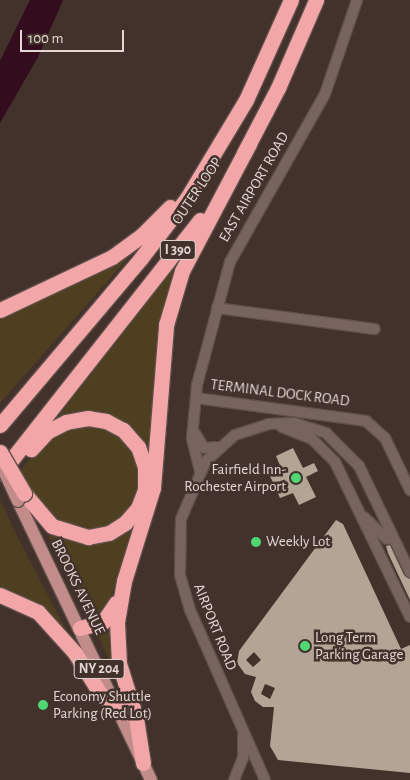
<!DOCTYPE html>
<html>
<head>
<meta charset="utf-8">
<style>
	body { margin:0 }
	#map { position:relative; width:410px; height:780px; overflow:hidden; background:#43322c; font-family:"Alegreya Sans",sans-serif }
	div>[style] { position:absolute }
	.green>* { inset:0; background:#4e3f20 }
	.water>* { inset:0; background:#330c1d }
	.building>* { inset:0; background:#b4a496 }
	.roads { filter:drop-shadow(1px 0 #5d4f49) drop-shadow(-1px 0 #5d4f49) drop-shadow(0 1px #5d4f49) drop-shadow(0 -1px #5d4f49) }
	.minor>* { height:10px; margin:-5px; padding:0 5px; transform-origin:5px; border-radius:5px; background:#78645e }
	.major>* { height:12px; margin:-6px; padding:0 6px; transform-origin:6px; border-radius:6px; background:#c28c8a }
	.highway>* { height:15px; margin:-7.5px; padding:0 7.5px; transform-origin:7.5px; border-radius:7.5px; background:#f3a6a7 }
	.bridges { filter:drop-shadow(1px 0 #5d4f49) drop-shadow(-1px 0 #5d4f49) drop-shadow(0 1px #5d4f49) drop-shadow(0 -1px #5d4f49) }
	.major-bridge>* { height:12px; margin:-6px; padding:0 6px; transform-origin:6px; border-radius:6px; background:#c28c8a }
	.highway-bridge>* { height:15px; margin:-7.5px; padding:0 7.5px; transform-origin:7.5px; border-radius:7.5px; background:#f3a6a7 }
	.dots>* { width:14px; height:14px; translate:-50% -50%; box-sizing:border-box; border:2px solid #43322c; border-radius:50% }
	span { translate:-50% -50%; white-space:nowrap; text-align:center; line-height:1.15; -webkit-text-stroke:5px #43322c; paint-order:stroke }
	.shield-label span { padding:1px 4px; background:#43322c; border:1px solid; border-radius:4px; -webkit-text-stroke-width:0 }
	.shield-label { font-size:14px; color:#e2d7d3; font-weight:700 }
	.street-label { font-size:15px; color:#e2d7d3 }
	.poi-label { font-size:15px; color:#e2d7d3 }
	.right { translate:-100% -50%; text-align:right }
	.left { translate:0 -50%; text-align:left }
	.scale { position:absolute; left:20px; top:30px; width:104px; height:22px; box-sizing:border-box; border:2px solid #e2d7d3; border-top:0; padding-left:6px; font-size:15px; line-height:18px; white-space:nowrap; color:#e2d7d3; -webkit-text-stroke:4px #43322c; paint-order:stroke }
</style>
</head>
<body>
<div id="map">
	<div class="green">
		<div style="clip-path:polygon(135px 246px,137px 248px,0 403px,0 316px)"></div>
		<div style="clip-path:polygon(183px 256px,153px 467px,129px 429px,61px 421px,58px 417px)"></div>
		<div style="clip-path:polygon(100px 424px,130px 443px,143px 479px,130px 512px,96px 533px,62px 528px,31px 493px,20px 471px,48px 438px,68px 425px)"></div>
		<div style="clip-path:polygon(0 500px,20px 542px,74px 645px,0 593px)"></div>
		<div style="clip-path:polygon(139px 513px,106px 612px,90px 620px,48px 535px,73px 539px)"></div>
		<div style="clip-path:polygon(114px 618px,113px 667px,97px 634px)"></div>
	</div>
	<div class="water">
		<div style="clip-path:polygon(30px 0,63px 0,38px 57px,0 123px,0 61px)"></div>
	</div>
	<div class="building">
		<div style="clip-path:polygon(293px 448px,303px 468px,314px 463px,318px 471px,306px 477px,316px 497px,299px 505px,293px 493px,280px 498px,270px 476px,282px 470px,276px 456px)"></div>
		<div style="clip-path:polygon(evenodd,336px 520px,343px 524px,401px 649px,410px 645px,410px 773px,278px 760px,270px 746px,274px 707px,263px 707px,255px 701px,251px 692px,256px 677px,245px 674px,237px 663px,239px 651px,336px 520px,254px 652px,261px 660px,253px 667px,246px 660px,254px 652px,336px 520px,265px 684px,275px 688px,270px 699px,261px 694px,265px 684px)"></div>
		<div style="clip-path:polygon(390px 545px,404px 575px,410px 579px,410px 600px,388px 553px,386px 546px)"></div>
	</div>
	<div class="roads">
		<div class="minor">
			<div style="left:217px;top:308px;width:159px;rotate:7.6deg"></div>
			<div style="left:196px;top:398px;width:172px;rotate:7.7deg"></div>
			<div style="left:366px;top:421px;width:25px;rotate:42deg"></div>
			<div style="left:385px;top:438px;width:58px;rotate:64.3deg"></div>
			<div style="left:282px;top:427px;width:32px;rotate:22deg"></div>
			<div style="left:312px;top:439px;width:33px;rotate:45deg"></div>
			<div style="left:335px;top:462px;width:172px;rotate:64.2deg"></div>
			<div style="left:195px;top:433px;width:17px;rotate:59deg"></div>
			<div style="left:204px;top:448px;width:14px;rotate:-4deg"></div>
			<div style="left:200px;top:471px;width:34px;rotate:-104deg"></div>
			<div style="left:192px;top:438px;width:53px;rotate:-84.6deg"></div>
			<div style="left:197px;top:385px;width:127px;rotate:-75deg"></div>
			<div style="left:230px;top:262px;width:193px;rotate:-60.5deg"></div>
			<div style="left:325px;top:94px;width:99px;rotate:-71.2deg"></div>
			<div style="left:364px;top:517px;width:32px;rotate:44deg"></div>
			<div style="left:234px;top:780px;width:24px;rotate:-68deg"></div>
			<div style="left:243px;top:758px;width:22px;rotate:-90deg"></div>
			<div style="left:265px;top:780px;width:186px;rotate:-113.8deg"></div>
			<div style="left:190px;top:610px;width:36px;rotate:-106deg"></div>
			<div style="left:180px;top:575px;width:56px;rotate:-89deg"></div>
			<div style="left:181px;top:519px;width:63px;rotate:-66.7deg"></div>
			<div style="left:206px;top:461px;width:39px;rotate:-42deg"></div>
			<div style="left:235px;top:435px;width:35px;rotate:-18deg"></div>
			<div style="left:268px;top:424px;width:26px;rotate:-2deg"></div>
			<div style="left:294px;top:423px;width:34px;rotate:17deg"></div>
			<div style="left:326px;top:433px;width:47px;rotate:45deg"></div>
			<div style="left:359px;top:466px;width:118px;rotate:64.3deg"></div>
		</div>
		<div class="major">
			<div style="left:18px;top:501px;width:309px;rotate:64.5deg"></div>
		</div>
		<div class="highway">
			<div style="left:244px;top:153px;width:73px;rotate:-62.4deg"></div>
			<div style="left:278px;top:88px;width:96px;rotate:-66.6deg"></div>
			<div style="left:0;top:310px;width:124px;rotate:-25.3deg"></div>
			<div style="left:112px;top:257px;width:36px;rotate:-36deg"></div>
			<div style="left:141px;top:236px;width:41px;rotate:-45deg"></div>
			<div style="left:0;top:425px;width:219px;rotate:-49.8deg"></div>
			<div style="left:141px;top:258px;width:76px;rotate:-52.5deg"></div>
			<div style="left:187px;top:198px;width:114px;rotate:-59deg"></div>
			<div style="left:246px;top:100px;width:110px;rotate:-65.8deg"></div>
			<div style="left:1px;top:473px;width:322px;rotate:-51.8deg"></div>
			<div style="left:24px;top:493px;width:43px;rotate:49.7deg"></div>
			<div style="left:52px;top:526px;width:38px;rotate:17deg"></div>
			<div style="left:88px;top:537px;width:21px;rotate:-11deg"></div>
			<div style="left:109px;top:533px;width:19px;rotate:-32deg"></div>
			<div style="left:125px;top:523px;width:20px;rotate:-49deg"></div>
			<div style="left:138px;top:508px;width:19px;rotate:-69deg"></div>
			<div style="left:145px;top:490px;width:23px;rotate:-90deg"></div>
			<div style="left:145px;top:467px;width:21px;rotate:-109deg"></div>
			<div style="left:138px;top:447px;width:23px;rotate:-131deg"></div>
			<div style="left:123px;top:430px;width:19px;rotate:-152deg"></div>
			<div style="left:106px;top:421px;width:18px;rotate:-171deg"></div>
			<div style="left:88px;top:418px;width:22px;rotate:170deg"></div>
			<div style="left:66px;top:422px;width:20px;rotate:153deg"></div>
			<div style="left:48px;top:431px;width:25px;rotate:133deg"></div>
			<div style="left:0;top:595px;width:42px;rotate:24.1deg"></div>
			<div style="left:38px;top:612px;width:55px;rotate:47.9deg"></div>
			<div style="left:75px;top:653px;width:49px;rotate:58.2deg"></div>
			<div style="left:101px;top:695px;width:22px;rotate:39deg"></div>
			<div style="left:80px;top:628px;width:24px;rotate:-15deg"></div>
			<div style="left:103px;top:622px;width:23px;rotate:-56deg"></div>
			<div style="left:143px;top:763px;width:46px;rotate:-98.8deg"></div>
			<div style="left:136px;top:718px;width:58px;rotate:-107.2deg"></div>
			<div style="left:119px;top:663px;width:41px;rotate:-92.8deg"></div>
			<div style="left:117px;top:622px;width:42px;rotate:-80.3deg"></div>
			<div style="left:124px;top:581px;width:97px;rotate:-72.7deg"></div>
			<div style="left:153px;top:488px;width:164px;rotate:-85.4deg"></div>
			<div style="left:166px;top:325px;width:56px;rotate:-73.5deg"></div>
			<div style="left:182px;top:271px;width:144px;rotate:-62.2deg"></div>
		</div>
	</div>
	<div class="bridges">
		<div class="major-bridge">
			<div style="left:4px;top:471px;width:33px;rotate:65deg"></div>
		</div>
		<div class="highway-bridge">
			<div style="left:0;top:452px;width:48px;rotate:59.7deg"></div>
		</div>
	</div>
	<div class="dots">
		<div style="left:296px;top:478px;background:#50d674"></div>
		<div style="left:256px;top:542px;background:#50d674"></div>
		<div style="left:305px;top:646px;background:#50d674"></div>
		<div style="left:43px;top:705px;background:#50d674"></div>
	</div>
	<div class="shield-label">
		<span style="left:178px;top:250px">I 390</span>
		<span style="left:99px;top:669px">NY 204</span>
	</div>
	<div class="street-label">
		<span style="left:254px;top:187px;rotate:-60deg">EAST AIRPORT ROAD</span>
		<span style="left:197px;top:191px;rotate:-56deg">OUTER LOOP</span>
		<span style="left:280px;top:393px;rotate:7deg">TERMINAL DOCK ROAD</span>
		<span style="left:78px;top:587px;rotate:64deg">BROOKS AVENUE</span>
		<span style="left:215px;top:627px;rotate:68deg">AIRPORT ROAD</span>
	</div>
	<div class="poi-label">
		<span class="right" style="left:286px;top:478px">Fairfield Inn-<br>Rochester Airport</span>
		<span class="left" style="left:266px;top:542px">Weekly Lot</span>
		<span class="left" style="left:315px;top:646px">Long Term<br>Parking Garage</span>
		<span class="left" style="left:53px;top:705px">Economy Shuttle<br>Parking (Red Lot)</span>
	</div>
	<div class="scale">100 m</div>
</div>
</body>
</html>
